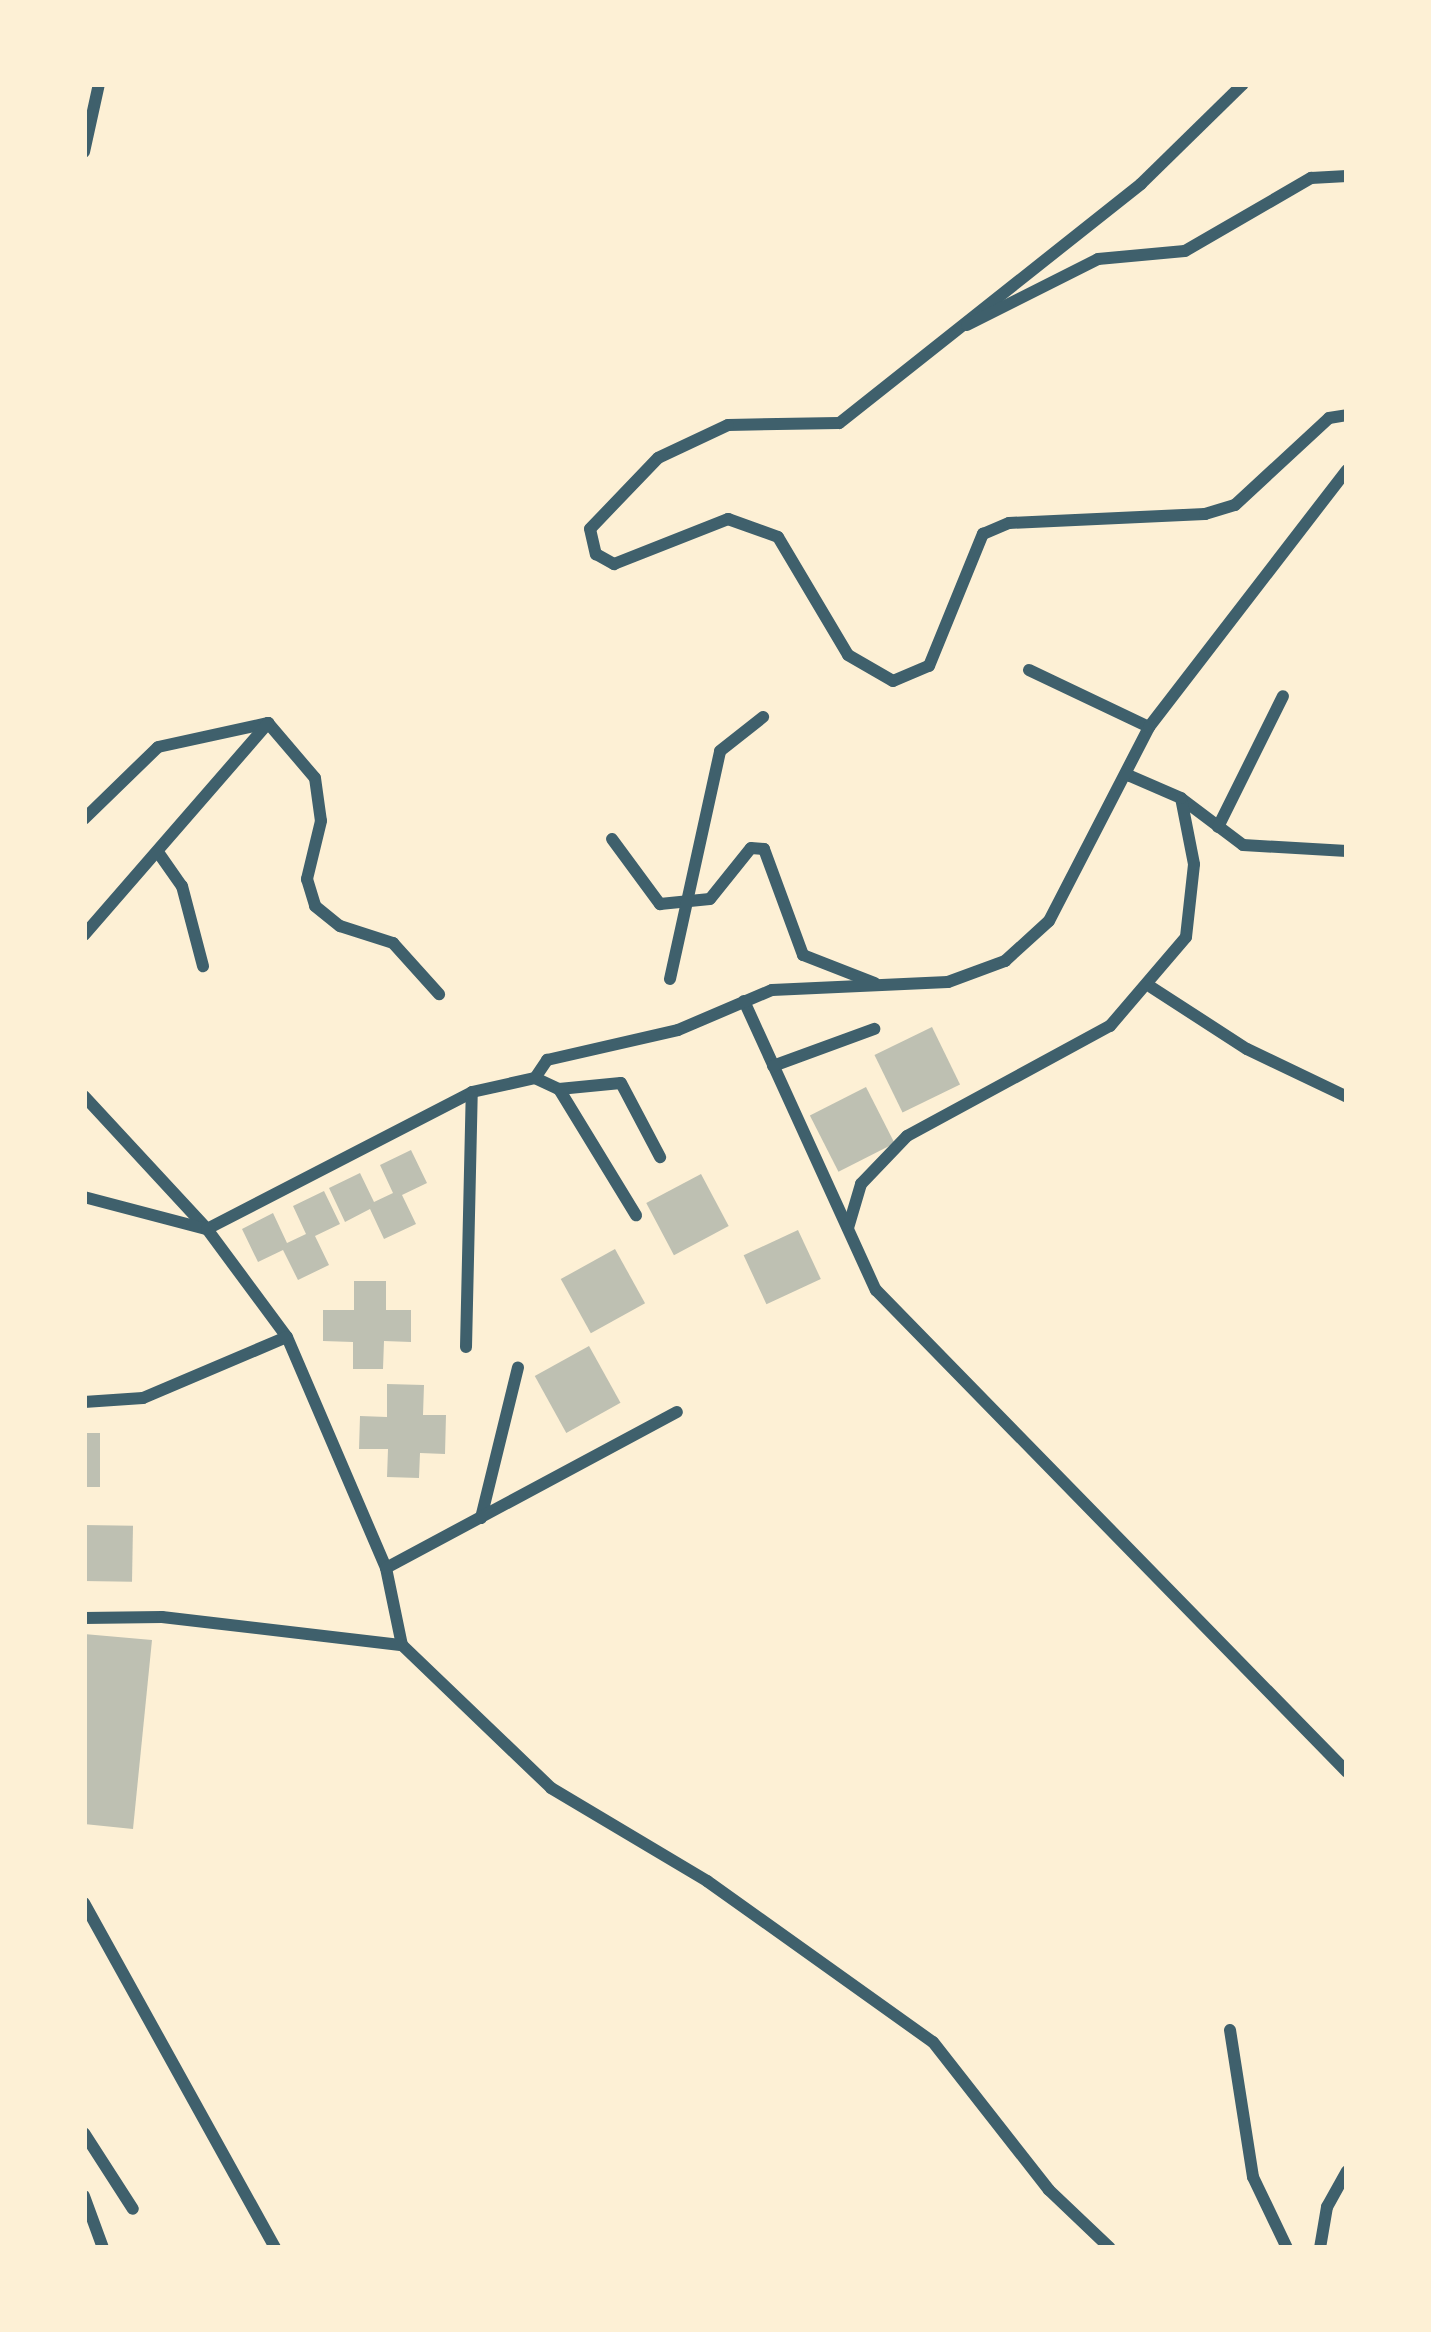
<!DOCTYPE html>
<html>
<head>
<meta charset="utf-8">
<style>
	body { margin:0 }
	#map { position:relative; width:1431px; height:2332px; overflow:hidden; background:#fdf0d5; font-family:Raleway,sans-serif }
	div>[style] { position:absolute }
	.building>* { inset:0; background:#bec0b2; transform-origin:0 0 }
	.minor>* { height:12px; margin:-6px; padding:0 6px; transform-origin:6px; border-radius:6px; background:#3f606c }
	span { translate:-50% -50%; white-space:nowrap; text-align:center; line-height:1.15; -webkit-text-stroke:10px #fdf0d5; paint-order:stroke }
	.frame { position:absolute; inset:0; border:87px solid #fdf0d5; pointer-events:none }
</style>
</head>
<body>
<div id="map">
	<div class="building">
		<div style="left:932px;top:1027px;width:64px;height:64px;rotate:64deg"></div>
		<div style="left:866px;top:1087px;width:63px;height:63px;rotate:63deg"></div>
		<div style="clip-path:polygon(411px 1150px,427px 1183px,402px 1195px,416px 1224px,384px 1239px,370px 1209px,345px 1222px,329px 1188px,360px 1173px,374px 1202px,393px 1193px,380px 1165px)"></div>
		<div style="left:701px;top:1174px;width:59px;height:62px;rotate:62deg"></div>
		<div style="clip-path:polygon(324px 1191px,340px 1224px,315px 1236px,329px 1265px,298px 1280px,283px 1250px,258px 1262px,242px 1229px,273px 1213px,287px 1243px,306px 1234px,293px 1206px)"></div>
		<div style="left:798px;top:1230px;width:54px;height:60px;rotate:65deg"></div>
		<div style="left:615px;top:1249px;width:62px;height:62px;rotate:61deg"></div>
		<div style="clip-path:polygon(354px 1281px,386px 1281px,386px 1310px,411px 1310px,411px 1342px,384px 1341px,383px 1369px,353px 1369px,353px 1342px,323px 1341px,323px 1310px,354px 1310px)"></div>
		<div style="left:589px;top:1346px;width:65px;height:62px;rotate:61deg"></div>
		<div style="clip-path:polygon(387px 1384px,424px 1385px,423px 1415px,446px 1415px,445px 1454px,420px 1453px,419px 1478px,387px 1477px,388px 1449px,359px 1449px,360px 1416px,387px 1417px)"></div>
		<div style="left:84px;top:1433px;width:16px;height:54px"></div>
		<div style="left:84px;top:1525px;width:49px;height:56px;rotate:1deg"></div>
		<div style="clip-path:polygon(84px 1634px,152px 1640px,133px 1829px,84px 1824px)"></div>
	</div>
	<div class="minor">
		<div style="left:1243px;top:84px;width:143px;rotate:135.6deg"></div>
		<div style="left:1141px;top:184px;width:385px;rotate:141.6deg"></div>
		<div style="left:839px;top:423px;width:111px;rotate:179deg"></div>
		<div style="left:728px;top:425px;width:77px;rotate:154.8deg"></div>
		<div style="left:658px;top:458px;width:98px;rotate:133.8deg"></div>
		<div style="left:590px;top:529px;width:26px;rotate:77deg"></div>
		<div style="left:596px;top:554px;width:21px;rotate:29deg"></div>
		<div style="left:614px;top:564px;width:123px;rotate:-21.5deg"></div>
		<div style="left:728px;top:519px;width:53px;rotate:19.8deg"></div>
		<div style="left:778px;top:537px;width:137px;rotate:59.3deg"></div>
		<div style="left:848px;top:655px;width:52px;rotate:30deg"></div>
		<div style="left:893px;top:681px;width:39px;rotate:-23deg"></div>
		<div style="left:929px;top:666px;width:143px;rotate:-67.8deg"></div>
		<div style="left:983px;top:534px;width:28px;rotate:-23deg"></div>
		<div style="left:1009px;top:523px;width:196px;rotate:-2.6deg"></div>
		<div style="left:1205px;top:514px;width:31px;rotate:-17deg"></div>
		<div style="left:1235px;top:505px;width:128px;rotate:-42.8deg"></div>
		<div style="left:1329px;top:418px;width:18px;rotate:-9deg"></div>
		<div style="left:84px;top:152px;width:70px;rotate:-77.6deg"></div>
		<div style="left:967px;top:325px;width:147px;rotate:-26.7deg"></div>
		<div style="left:1098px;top:259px;width:87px;rotate:-5.3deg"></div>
		<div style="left:1185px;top:251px;width:146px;rotate:-30.1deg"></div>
		<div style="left:1311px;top:178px;width:36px;rotate:-3deg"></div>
		<div style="left:1029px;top:670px;width:133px;rotate:25.4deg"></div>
		<div style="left:1182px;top:799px;width:76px;rotate:37deg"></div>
		<div style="left:1243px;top:845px;width:104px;rotate:3.3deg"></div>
		<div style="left:84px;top:819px;width:103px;rotate:-44.2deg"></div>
		<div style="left:158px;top:747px;width:113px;rotate:-12.3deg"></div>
		<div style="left:268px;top:723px;width:72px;rotate:49.5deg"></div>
		<div style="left:315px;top:778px;width:43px;rotate:82.1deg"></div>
		<div style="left:321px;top:821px;width:60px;rotate:103.6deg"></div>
		<div style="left:307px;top:879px;width:28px;rotate:73deg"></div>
		<div style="left:315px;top:906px;width:32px;rotate:39deg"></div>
		<div style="left:340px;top:926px;width:56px;rotate:17.8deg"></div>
		<div style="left:393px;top:943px;width:69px;rotate:48deg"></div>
		<div style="left:1218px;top:827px;width:146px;rotate:-63.6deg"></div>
		<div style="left:612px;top:839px;width:81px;rotate:53.6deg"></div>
		<div style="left:660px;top:904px;width:50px;rotate:-5.7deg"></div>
		<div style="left:710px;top:899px;width:65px;rotate:-51.2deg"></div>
		<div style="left:751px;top:848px;width:13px;rotate:4deg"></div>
		<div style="left:764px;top:849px;width:113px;rotate:69.8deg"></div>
		<div style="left:803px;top:955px;width:77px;rotate:21.3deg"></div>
		<div style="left:160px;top:855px;width:38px;rotate:55deg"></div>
		<div style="left:182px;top:886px;width:83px;rotate:75.3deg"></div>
		<div style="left:84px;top:935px;width:281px;rotate:-49deg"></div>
		<div style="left:670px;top:979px;width:233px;rotate:-77.6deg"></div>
		<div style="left:720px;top:751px;width:55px;rotate:-38.3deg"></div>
		<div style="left:1151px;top:987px;width:114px;rotate:32.9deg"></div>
		<div style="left:1247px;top:1049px;width:111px;rotate:25.6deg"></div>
		<div style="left:744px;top:1001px;width:318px;rotate:65.5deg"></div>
		<div style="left:876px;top:1290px;width:674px;rotate:45.66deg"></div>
		<div style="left:773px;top:1066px;width:108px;rotate:-20.1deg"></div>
		<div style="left:535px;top:1078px;width:26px;rotate:25deg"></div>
		<div style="left:559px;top:1089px;width:62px;rotate:-5.5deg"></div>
		<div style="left:621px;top:1083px;width:84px;rotate:62.2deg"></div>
		<div style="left:559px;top:1089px;width:148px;rotate:58.6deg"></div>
		<div style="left:84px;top:1096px;width:181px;rotate:47.2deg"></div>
		<div style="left:207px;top:1229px;width:134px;rotate:53.5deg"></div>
		<div style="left:287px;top:1337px;width:251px;rotate:66.8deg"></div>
		<div style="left:386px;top:1568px;width:79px;rotate:78.3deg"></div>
		<div style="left:402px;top:1645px;width:207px;rotate:43.8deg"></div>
		<div style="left:551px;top:1788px;width:182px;rotate:30.8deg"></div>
		<div style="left:707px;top:1881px;width:277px;rotate:35.5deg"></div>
		<div style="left:933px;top:2042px;width:188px;rotate:51.9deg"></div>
		<div style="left:1049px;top:2190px;width:84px;rotate:43.6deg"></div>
		<div style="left:84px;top:1197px;width:126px;rotate:14.7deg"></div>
		<div style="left:848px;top:1228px;width:46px;rotate:-73.5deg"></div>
		<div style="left:861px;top:1184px;width:66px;rotate:-46.2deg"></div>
		<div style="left:907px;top:1136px;width:231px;rotate:-28.5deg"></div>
		<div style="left:1110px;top:1026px;width:117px;rotate:-49.5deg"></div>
		<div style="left:1186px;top:937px;width:73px;rotate:-83.7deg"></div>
		<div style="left:1194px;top:864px;width:67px;rotate:-101.1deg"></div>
		<div style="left:1181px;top:798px;width:56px;rotate:-156.7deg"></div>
		<div style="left:207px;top:1229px;width:298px;rotate:-27.3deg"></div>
		<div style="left:472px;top:1092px;width:65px;rotate:-12.5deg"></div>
		<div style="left:535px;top:1078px;width:22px;rotate:-56deg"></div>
		<div style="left:547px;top:1060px;width:134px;rotate:-12.9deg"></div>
		<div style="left:678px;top:1030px;width:102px;rotate:-23.1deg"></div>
		<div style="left:772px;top:990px;width:176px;rotate:-2.6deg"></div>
		<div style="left:948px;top:982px;width:61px;rotate:-20.2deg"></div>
		<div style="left:1005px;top:961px;width:59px;rotate:-42.3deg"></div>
		<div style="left:1049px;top:921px;width:218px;rotate:-62.7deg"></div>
		<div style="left:1149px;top:727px;width:324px;rotate:-52.4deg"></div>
		<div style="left:466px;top:1347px;width:255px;rotate:-88.7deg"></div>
		<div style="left:84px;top:1402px;width:59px;rotate:-3.9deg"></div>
		<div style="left:143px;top:1398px;width:156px;rotate:-23deg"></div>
		<div style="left:481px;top:1518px;width:155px;rotate:-76.2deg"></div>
		<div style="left:386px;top:1568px;width:330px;rotate:-28.2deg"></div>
		<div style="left:84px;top:1618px;width:78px;rotate:-0.7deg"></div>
		<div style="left:162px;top:1617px;width:242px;rotate:6.7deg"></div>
		<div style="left:84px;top:1903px;width:394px;rotate:61deg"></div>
		<div style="left:1230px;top:2030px;width:149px;rotate:81.1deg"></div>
		<div style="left:1253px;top:2177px;width:79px;rotate:64.4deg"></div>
		<div style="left:84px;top:2133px;width:90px;rotate:57.2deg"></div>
		<div style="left:84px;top:2196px;width:55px;rotate:69.9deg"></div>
		<div style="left:1320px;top:2248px;width:42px;rotate:-80.3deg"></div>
		<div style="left:1327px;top:2207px;width:41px;rotate:-60.9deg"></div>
	</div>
	<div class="frame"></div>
</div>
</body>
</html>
